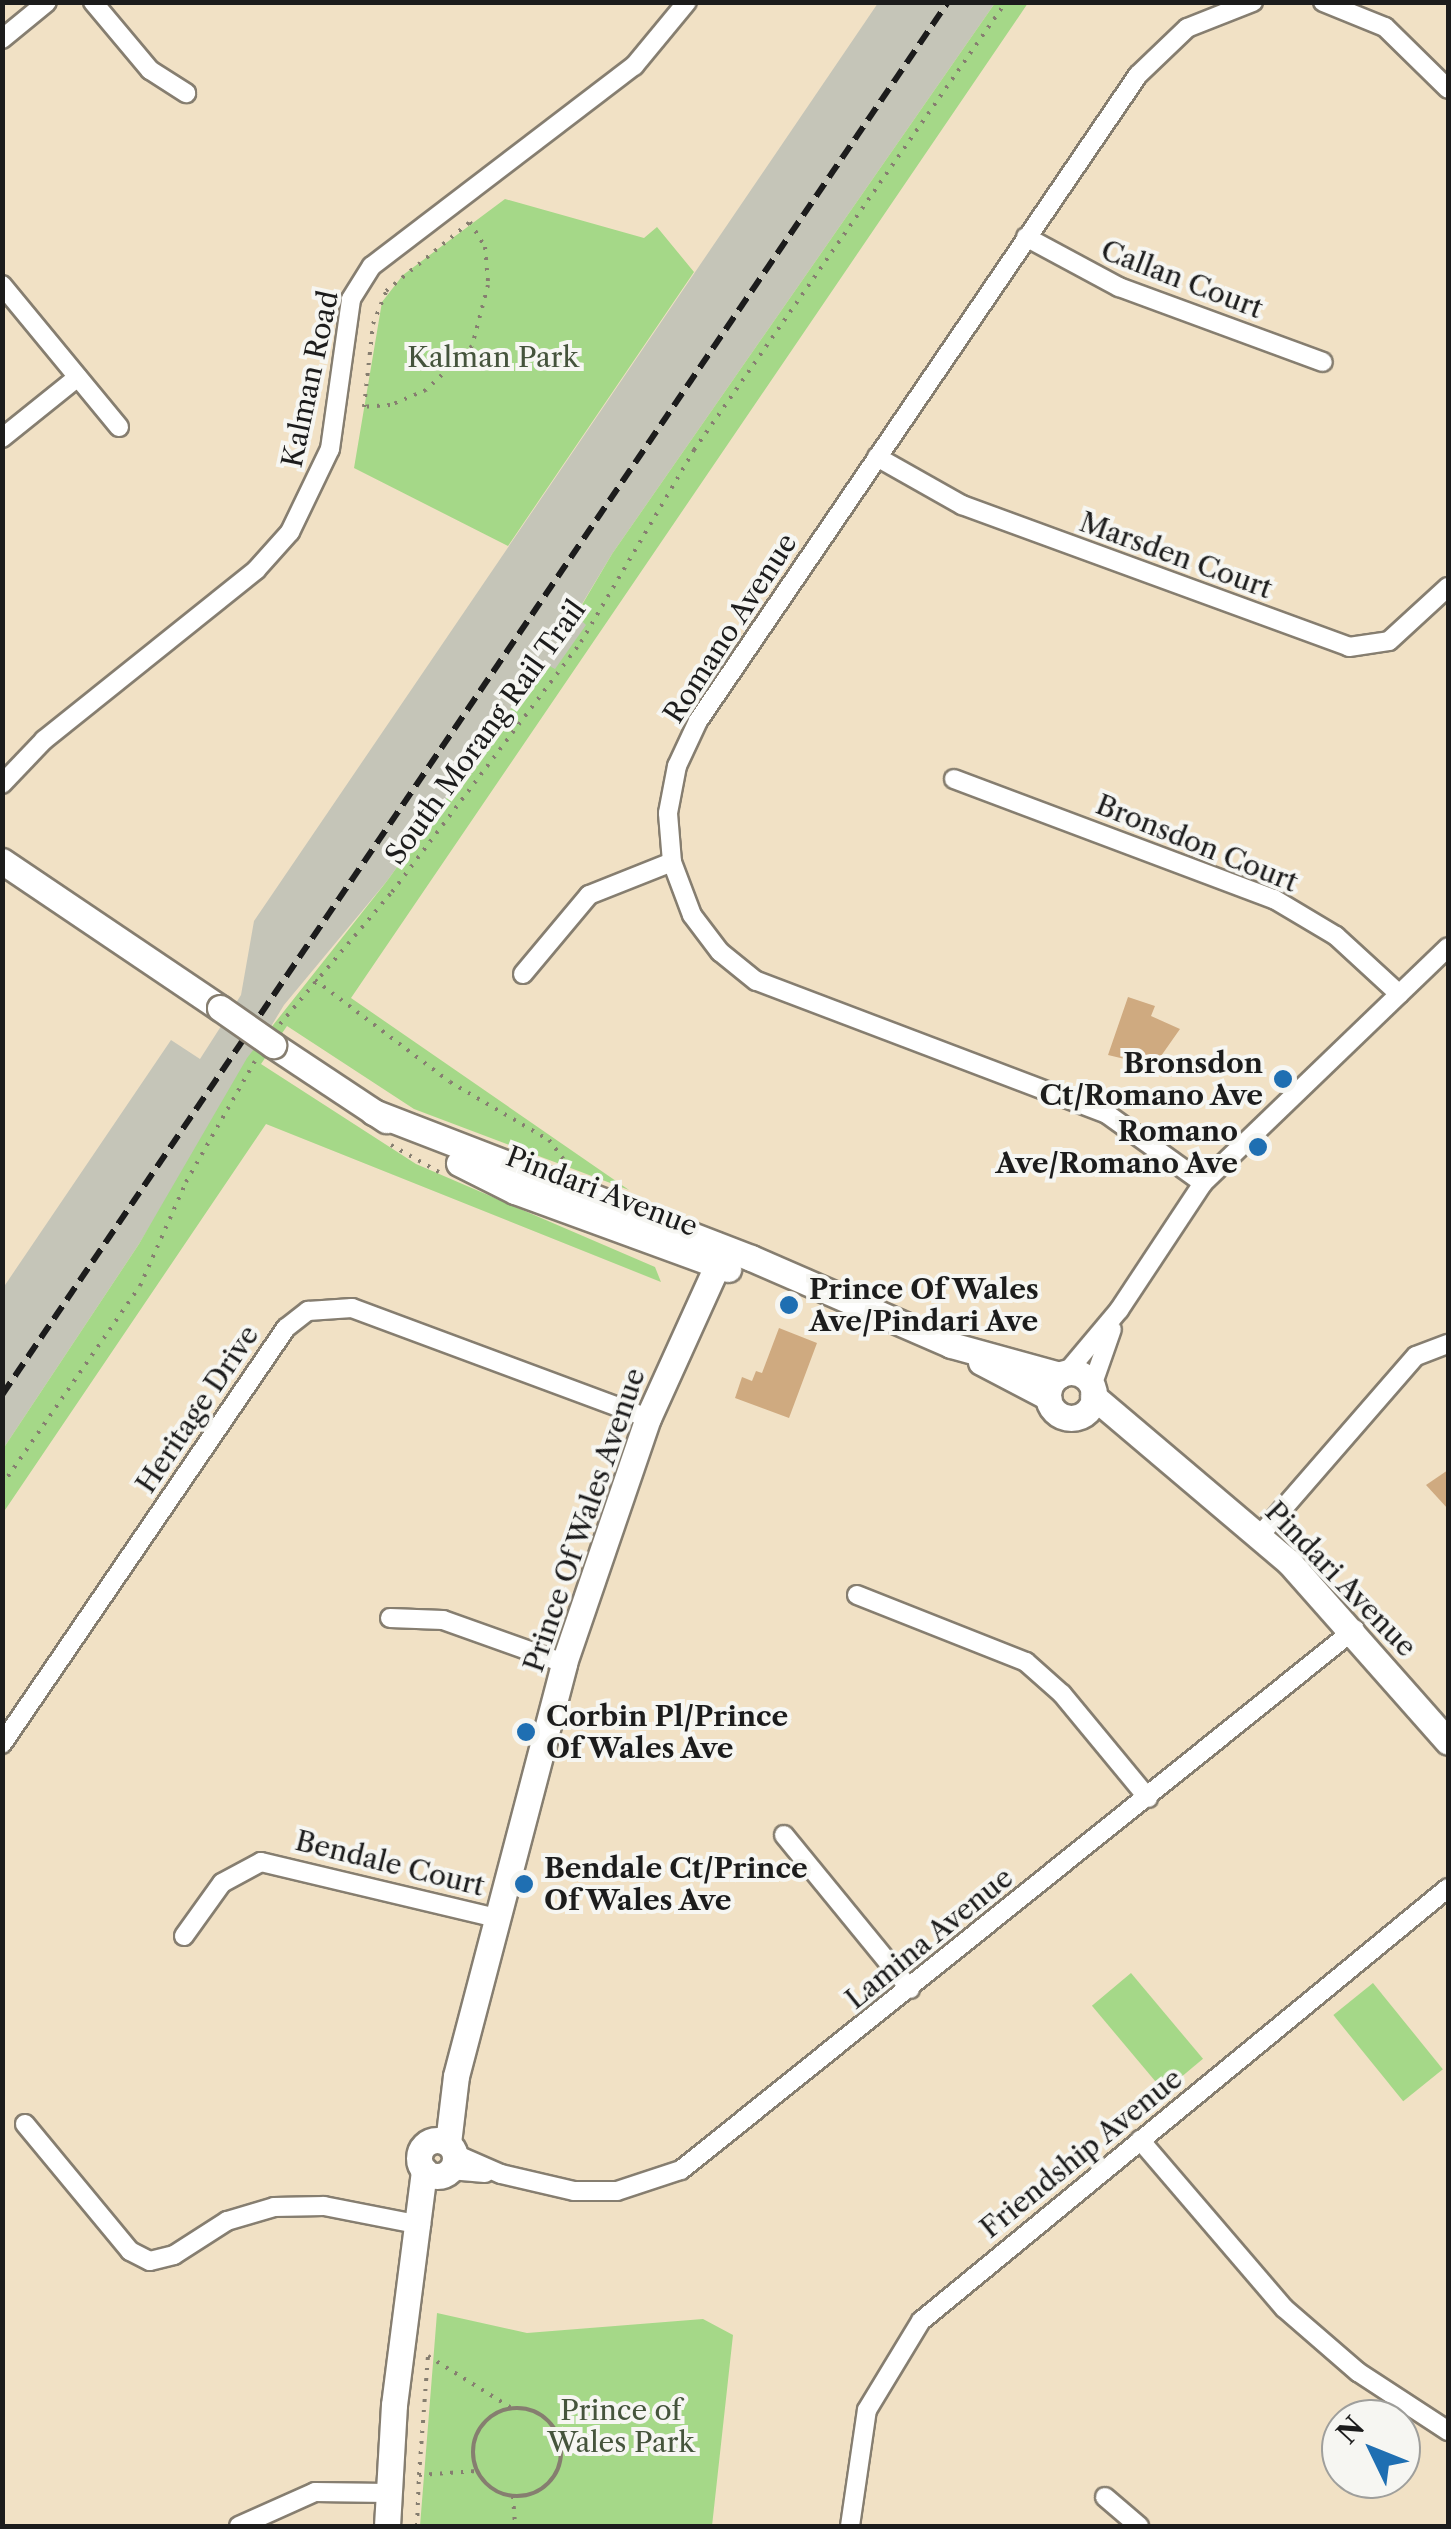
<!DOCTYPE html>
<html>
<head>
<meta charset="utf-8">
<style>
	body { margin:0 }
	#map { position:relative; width:1451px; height:2529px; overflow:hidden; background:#f1e1c5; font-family:"Libre Caslon Text",serif }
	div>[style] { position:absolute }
	.industrial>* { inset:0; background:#c5c5b8 }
	.green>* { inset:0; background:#a5d888; transform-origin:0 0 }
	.building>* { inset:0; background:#cfaa80 }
	.path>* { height:4px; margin-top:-2px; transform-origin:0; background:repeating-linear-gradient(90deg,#867e70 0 2.5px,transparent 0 10.5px) }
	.path>.ring { margin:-2px; padding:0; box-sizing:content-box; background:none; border:4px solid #867e70; border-radius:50% }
	.roads { filter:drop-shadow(2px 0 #867e70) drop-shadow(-2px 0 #867e70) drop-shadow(0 2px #867e70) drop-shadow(0 -2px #867e70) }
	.street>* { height:18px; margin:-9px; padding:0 9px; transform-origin:9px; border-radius:9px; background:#fff }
	.secondary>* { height:25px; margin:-12.5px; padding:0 12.5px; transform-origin:12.5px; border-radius:12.5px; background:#fff }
	.secondary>.ring { margin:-12.5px; padding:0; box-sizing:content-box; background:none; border:25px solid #fff; border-radius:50% }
	.rail>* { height:6px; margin-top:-3px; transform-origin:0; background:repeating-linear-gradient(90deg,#1c1c1c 0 15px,transparent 0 23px) }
	.bridges { filter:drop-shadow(2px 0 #867e70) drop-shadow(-2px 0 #867e70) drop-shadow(0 2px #867e70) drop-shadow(0 -2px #867e70) }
	.secondary-bridge>* { height:25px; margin:-12.5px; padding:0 12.5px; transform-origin:12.5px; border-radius:12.5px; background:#fff }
	.dots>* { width:28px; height:28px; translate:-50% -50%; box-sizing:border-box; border:5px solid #f6f6f2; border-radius:50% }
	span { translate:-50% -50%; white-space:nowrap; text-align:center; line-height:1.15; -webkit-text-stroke:8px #f6f6f2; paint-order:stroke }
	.street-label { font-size:28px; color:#1c1c1c }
	.park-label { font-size:28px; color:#45543c }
	.poi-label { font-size:28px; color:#1c1c1c; font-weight:700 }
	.right { translate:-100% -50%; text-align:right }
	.left { translate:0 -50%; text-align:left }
	.frame { position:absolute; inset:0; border:5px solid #1c1c1c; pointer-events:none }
	.north { position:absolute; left:1321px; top:2399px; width:100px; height:100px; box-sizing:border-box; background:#f6f6f2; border:2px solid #9f9f9c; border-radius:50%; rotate:313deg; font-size:28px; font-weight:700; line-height:40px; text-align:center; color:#1c1c1c }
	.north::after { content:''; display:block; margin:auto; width:35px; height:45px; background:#1f6fb2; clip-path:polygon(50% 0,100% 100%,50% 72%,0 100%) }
</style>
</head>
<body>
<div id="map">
	<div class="industrial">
		<div style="clip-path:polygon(878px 3px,995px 3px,612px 554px,576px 614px,587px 625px,555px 670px,544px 663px,387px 881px,284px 1005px,139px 1244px,3px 1449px,3px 1288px,171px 1040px,200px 1059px,241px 995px,254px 921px)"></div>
	</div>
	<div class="green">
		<div style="clip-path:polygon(995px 3px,1028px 3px,351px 998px,629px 1190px,414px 1109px,287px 1026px,261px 1064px,416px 1164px,655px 1267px,661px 1282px,266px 1124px,3px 1513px,3px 1449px,139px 1244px,247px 1058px,387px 881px,544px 663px,555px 669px,586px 625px,576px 615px,612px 554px)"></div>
		<div style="clip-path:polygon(505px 199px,644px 238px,657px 227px,694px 272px,508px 546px,354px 468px,382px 302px,403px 275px)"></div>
		<div style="left:1131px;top:1973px;width:112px;height:51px;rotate:50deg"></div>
		<div style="left:1373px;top:1983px;width:111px;height:51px;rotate:51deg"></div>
		<div style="clip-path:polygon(437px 2313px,527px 2333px,703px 2319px,733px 2335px,712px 2526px,420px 2526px)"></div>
	</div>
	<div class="building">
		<div style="clip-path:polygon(1128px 997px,1155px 1006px,1151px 1016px,1180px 1029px,1154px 1066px,1108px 1055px)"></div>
		<div style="clip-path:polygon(779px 1328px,817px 1343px,789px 1418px,735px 1398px,742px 1377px,752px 1381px,756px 1371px,762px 1373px)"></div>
		<div style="clip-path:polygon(1448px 1470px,1448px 1509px,1426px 1485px)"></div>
	</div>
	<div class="path">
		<div style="left:470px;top:222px;width:29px;rotate:59deg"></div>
		<div style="left:485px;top:247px;width:38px;rotate:85deg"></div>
		<div style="left:488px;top:285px;width:63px;rotate:104.7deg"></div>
		<div style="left:472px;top:346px;width:64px;rotate:136.3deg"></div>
		<div style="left:426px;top:390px;width:39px;rotate:157deg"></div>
		<div style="left:390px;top:405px;width:26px;rotate:176deg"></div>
		<div style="left:364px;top:407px;width:83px;rotate:-83.8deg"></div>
		<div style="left:373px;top:324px;width:35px;rotate:-68deg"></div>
		<div style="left:386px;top:291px;width:109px;rotate:-39.4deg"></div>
		<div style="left:315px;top:980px;width:169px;rotate:37.1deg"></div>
		<div style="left:450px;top:1082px;width:115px;rotate:30.4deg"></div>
		<div style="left:549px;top:1140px;width:25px;rotate:53deg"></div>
		<div style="left:280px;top:1024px;width:173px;rotate:-49.7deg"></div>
		<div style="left:392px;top:892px;width:313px;rotate:-52.9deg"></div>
		<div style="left:581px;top:642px;width:223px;rotate:-59.5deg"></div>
		<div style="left:694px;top:450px;width:546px;rotate:-55.15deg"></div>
		<div style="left:391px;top:1145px;width:55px;rotate:29.4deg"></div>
		<div style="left:2px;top:1485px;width:242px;rotate:-55.3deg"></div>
		<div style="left:140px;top:1286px;width:114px;rotate:-66.1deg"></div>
		<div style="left:186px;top:1182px;width:139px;rotate:-60.3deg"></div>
		<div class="ring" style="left:473px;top:2408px;width:84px;height:84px"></div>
		<div style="left:419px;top:2475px;width:119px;rotate:-85.7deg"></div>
		<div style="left:428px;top:2356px;width:100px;rotate:31.9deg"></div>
		<div style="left:513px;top:2496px;width:30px;rotate:86deg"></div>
		<div style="left:417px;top:2526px;width:51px;rotate:-87.8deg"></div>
		<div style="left:419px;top:2475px;width:58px;rotate:-3.9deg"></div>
	</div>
	<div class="roads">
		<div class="street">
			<div style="left:93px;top:2px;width:89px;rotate:50deg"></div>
			<div style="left:150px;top:70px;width:43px;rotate:32.6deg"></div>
			<div style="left:1323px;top:2px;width:67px;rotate:22deg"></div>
			<div style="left:1385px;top:27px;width:88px;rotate:44.5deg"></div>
			<div style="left:2px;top:39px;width:58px;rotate:-39.4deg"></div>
			<div style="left:1026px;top:237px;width:106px;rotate:28.3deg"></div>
			<div style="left:1119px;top:287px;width:217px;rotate:20.2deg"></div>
			<div style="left:2px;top:285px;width:184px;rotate:50.5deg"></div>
			<div style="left:2px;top:438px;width:97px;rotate:-38.8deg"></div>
			<div style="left:877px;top:457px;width:98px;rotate:29.5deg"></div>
			<div style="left:962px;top:505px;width:412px;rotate:20.1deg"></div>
			<div style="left:1349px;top:647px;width:40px;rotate:-8.5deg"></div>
			<div style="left:1389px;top:641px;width:80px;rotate:-42.5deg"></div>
			<div style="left:954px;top:779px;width:342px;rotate:20.6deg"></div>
			<div style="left:1274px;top:899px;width:72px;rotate:30.8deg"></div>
			<div style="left:1336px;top:936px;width:86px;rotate:42.6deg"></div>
			<div style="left:2px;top:784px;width:61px;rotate:-46.3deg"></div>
			<div style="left:44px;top:740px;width:272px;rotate:-38.7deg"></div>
			<div style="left:256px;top:570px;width:51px;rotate:-48.2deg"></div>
			<div style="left:290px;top:532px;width:92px;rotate:-64.3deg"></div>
			<div style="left:330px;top:449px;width:151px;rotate:-82deg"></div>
			<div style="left:351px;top:299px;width:39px;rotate:-58deg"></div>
			<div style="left:372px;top:266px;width:330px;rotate:-37.4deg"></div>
			<div style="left:634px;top:66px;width:83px;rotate:-50.4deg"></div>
			<div style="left:523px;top:974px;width:103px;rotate:-50.1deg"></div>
			<div style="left:589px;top:895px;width:89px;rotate:-21.7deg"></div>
			<div style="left:1203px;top:1183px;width:118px;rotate:-144.3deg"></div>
			<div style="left:1107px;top:1114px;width:375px;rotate:-159.2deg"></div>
			<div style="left:756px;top:981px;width:46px;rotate:-141.1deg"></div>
			<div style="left:720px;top:952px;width:46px;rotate:-127.1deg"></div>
			<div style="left:692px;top:915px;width:57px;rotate:-110.7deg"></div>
			<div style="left:672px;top:862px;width:49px;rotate:-94.7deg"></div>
			<div style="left:668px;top:813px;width:48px;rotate:-79.2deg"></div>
			<div style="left:677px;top:766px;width:50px;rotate:-65deg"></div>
			<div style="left:698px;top:721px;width:782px;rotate:-55.74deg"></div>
			<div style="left:1138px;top:75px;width:68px;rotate:-43.8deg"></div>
			<div style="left:1187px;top:28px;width:71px;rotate:-21.5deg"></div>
			<div style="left:1067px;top:1372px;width:81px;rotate:-50deg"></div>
			<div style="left:1119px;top:1310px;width:152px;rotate:-56.5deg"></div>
			<div style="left:1203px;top:1183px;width:340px;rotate:-43.9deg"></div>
			<div style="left:1092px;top:1386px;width:60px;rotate:-70.7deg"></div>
			<div style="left:1261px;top:1534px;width:236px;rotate:-49deg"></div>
			<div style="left:1416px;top:1356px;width:34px;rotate:-21deg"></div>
			<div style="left:857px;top:1595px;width:182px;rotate:21.6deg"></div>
			<div style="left:1026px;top:1662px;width:48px;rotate:41.6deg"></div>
			<div style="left:1062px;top:1694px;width:135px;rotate:50.4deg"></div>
			<div style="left:390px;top:1618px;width:53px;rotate:2.2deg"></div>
			<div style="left:443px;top:1620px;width:128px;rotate:19.6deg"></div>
			<div style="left:2px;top:1744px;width:504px;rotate:-55.68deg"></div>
			<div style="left:286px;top:1328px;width:28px;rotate:-38deg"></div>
			<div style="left:308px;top:1311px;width:44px;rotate:-3.9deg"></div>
			<div style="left:352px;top:1308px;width:316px;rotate:20.4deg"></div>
			<div style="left:784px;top:1835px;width:199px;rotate:50.7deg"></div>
			<div style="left:184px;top:1936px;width:65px;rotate:-54.4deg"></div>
			<div style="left:222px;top:1883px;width:44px;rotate:-28.3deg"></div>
			<div style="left:261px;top:1862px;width:242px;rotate:13.4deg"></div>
			<div style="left:25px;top:2124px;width:165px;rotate:50.4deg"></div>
			<div style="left:130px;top:2251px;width:22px;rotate:27deg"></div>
			<div style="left:150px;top:2261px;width:25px;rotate:-14deg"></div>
			<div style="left:174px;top:2255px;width:63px;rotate:-32.7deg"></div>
			<div style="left:227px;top:2221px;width:49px;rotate:-16.6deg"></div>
			<div style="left:274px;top:2207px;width:50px;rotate:-1.1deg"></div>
			<div style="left:324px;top:2206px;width:99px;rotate:11.1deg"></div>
			<div style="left:1140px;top:2140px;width:221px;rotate:49.4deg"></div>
			<div style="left:1284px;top:2308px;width:98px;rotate:40.9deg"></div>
			<div style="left:1358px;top:2372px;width:108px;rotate:33.2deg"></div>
			<div style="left:455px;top:2154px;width:50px;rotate:23.5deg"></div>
			<div style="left:501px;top:2174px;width:75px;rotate:13.1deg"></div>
			<div style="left:574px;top:2191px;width:43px"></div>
			<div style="left:617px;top:2191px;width:67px;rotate:-18.2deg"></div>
			<div style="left:681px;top:2170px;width:864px;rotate:-38.75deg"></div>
			<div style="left:450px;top:2170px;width:35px;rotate:5deg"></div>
			<div style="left:1105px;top:2497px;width:45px;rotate:40.5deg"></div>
			<div style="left:239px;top:2526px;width:83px;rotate:-24.1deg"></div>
			<div style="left:315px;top:2492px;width:73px;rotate:0.8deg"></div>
			<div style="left:850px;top:2526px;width:117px;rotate:-81.7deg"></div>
			<div style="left:867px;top:2410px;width:104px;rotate:-58.8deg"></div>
			<div style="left:921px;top:2321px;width:682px;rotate:-39.41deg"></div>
		</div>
		<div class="secondary">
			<div style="left:2px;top:861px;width:263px;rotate:34deg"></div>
			<div style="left:273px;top:1045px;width:136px;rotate:33.6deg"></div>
			<div style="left:373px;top:1112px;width:405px;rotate:21.1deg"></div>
			<div style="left:751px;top:1258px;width:218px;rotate:23.5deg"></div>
			<div style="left:951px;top:1345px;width:113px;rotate:15.4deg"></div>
			<div style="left:459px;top:1163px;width:63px;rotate:26.6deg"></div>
			<div style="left:515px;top:1191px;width:227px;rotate:20.1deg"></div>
			<div style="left:981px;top:1362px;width:76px;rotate:27.6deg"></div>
			<div class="ring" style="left:1048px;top:1372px;width:21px;height:21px"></div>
			<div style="left:1093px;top:1396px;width:257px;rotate:40.3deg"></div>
			<div style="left:1289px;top:1562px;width:240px;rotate:48.5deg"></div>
			<div class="ring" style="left:419px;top:2140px;width:11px;height:11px"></div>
			<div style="left:448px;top:2143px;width:67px;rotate:-83.2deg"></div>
			<div style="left:456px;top:2076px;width:427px;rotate:-75.3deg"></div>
			<div style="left:564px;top:1663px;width:259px;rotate:-71.1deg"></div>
			<div style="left:648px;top:1418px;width:167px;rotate:-65.6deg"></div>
			<div style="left:717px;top:1266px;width:21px;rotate:-93deg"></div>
			<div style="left:387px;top:2526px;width:121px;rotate:-86.7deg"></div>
			<div style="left:394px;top:2405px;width:237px;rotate:-82.7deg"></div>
		</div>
	</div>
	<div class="rail">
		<div style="left:2px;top:1395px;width:1684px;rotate:-55.82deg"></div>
	</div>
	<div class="bridges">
		<div class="secondary-bridge">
			<div style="left:220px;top:1008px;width:65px;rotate:34.9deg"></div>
		</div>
	</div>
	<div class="dots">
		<div style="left:1283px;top:1079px;background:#1f6fb2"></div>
		<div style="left:1258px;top:1147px;background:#1f6fb2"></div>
		<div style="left:789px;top:1305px;background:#1f6fb2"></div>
		<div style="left:526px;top:1732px;background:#1f6fb2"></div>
		<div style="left:524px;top:1884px;background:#1f6fb2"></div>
	</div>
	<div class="street-label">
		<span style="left:1182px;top:279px;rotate:21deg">Callan Court</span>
		<span style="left:310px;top:379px;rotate:-78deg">Kalman Road</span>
		<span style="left:1176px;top:555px;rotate:20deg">Marsden Court</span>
		<span style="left:730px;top:628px;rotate:-57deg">Romano Avenue</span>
		<span style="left:485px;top:732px;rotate:-54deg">South Morang Rail Trail</span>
		<span style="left:1197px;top:843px;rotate:22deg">Bronsdon Court</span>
		<span style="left:602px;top:1191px;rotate:21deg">Pindari Avenue</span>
		<span style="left:197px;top:1409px;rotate:-56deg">Heritage Drive</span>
		<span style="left:584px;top:1520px;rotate:-71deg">Prince Of Wales Avenue</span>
		<span style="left:1341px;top:1579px;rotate:46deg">Pindari Avenue</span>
		<span style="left:390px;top:1863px;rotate:14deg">Bendale Court</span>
		<span style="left:929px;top:1938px;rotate:-39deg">Lamina Avenue</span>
		<span style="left:1081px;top:2153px;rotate:-39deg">Friendship Avenue</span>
	</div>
	<div class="park-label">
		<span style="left:493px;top:357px">Kalman Park</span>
		<span style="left:621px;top:2426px">Prince of<br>Wales Park</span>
	</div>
	<div class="poi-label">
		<span class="right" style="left:1263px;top:1079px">Bronsdon<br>Ct/Romano Ave</span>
		<span class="right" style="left:1238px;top:1147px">Romano<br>Ave/Romano Ave</span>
		<span class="left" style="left:809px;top:1305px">Prince Of Wales<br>Ave/Pindari Ave</span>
		<span class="left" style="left:546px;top:1732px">Corbin Pl/Prince<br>Of Wales Ave</span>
		<span class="left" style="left:544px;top:1884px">Bendale Ct/Prince<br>Of Wales Ave</span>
	</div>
	<div class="frame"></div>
	<div class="north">N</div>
</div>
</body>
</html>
